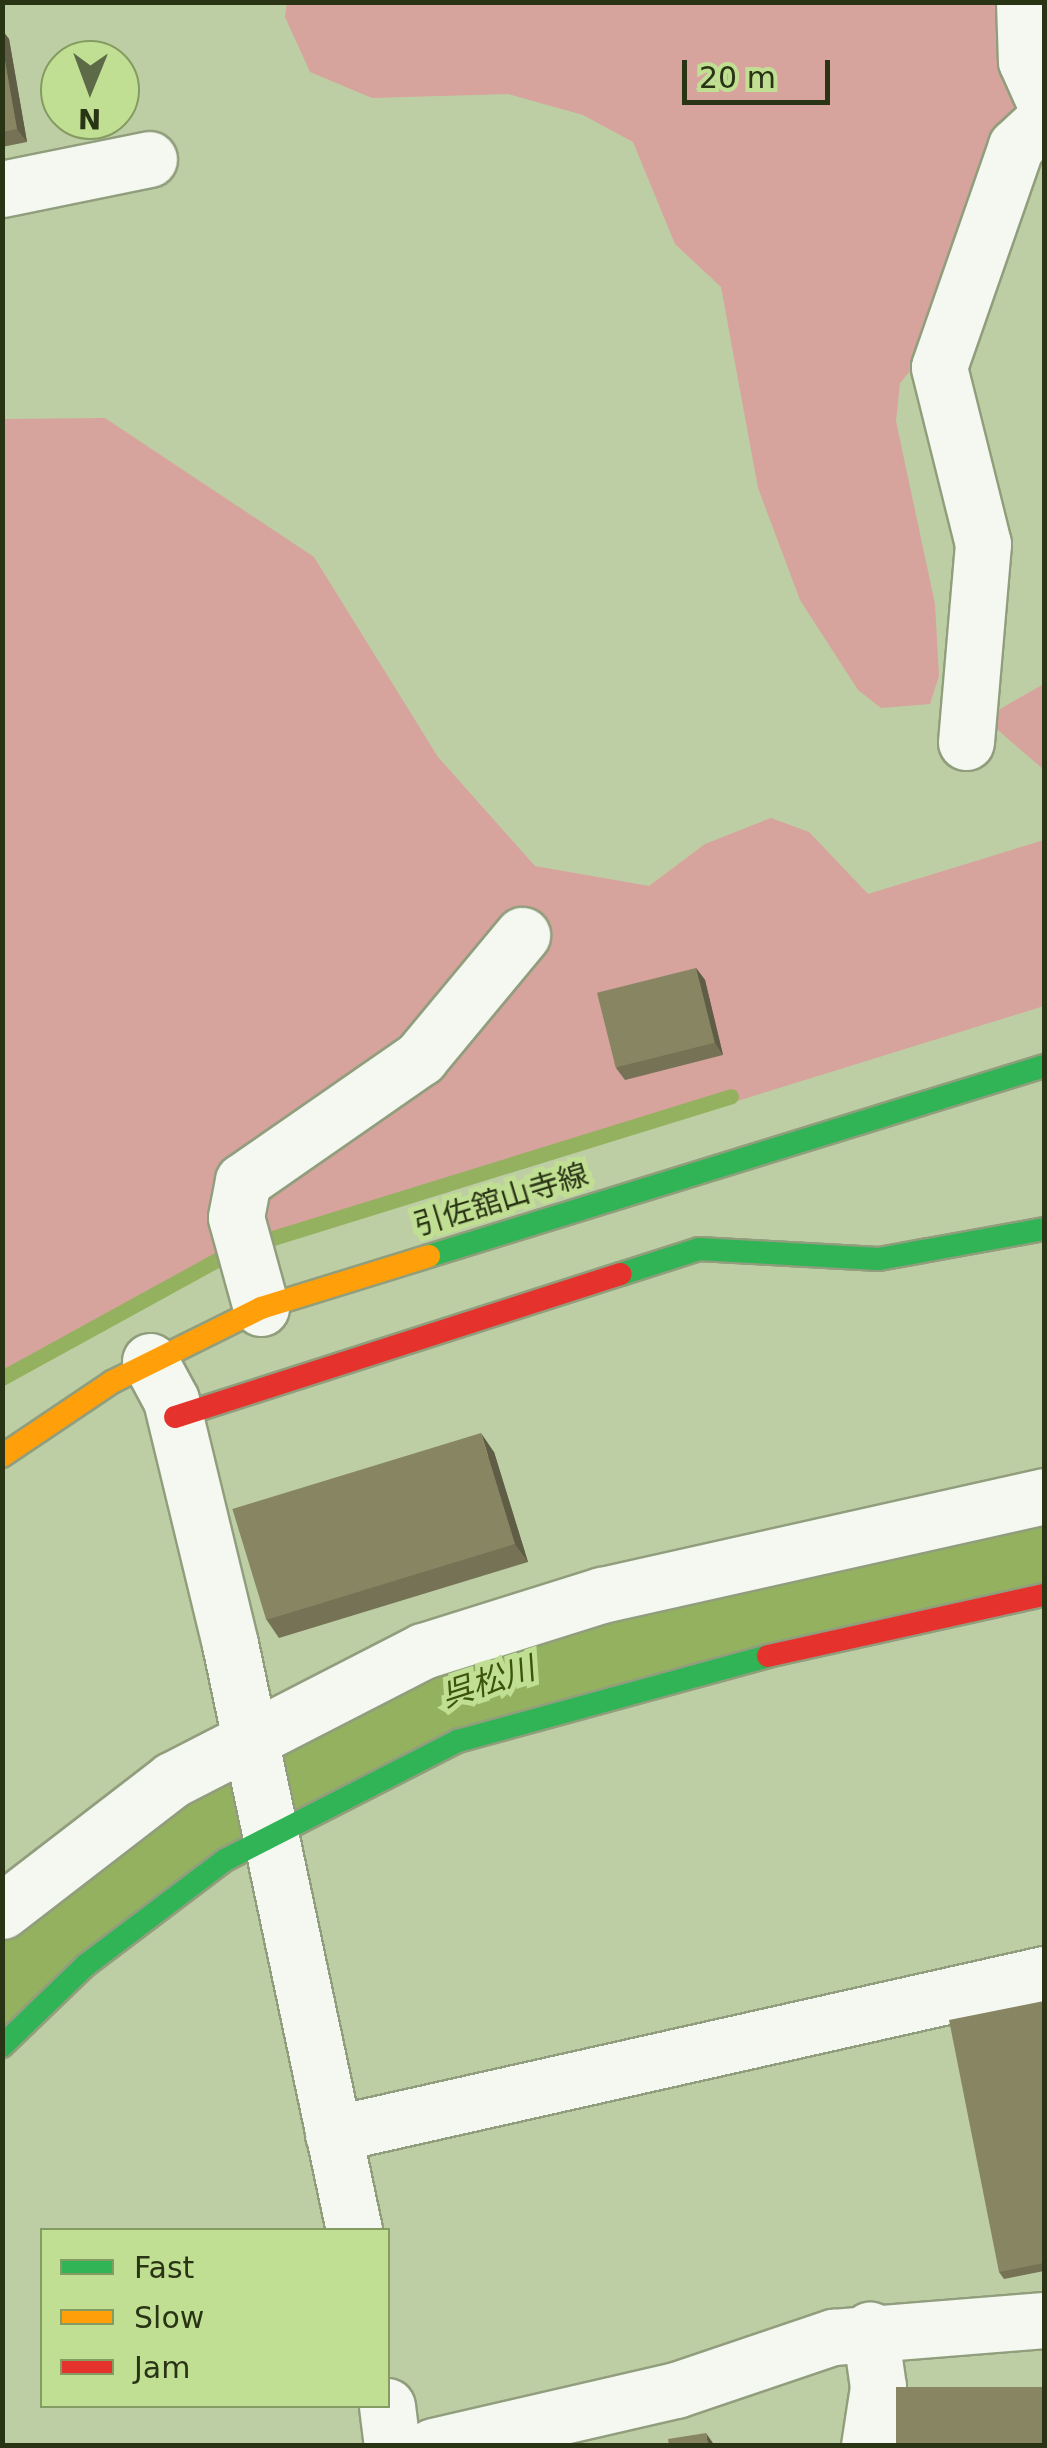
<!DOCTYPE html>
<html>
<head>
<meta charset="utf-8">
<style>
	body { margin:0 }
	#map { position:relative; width:1047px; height:2448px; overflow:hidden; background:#becea4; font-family:"DejaVu Sans","Noto Sans JP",sans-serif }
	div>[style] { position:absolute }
	.forest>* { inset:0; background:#d7a39d }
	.stream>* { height:15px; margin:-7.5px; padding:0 7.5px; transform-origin:7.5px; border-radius:7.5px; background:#93b15e }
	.river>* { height:90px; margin:-45px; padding:0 45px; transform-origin:45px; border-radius:45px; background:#93b15e }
	.roads { filter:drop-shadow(2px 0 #919e7d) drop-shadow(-2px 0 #919e7d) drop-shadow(0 2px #919e7d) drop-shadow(0 -2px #919e7d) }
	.street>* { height:55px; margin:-27.5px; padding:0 27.5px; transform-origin:27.5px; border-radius:27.5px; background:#f5f8f1 }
	.fast>* { height:22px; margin:-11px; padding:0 11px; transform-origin:11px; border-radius:11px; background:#30b455 }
	.slow>* { height:22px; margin:-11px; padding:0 11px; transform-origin:11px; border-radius:11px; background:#ff9f0a }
	.jam>* { height:22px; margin:-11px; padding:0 11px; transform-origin:11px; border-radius:11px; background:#e5322d }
	.wall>* { inset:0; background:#757255 }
	.shaded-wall>* { inset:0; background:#5f5d45 }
	.building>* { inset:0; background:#888563; transform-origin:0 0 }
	span { translate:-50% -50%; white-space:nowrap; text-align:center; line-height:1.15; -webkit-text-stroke:10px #c1df93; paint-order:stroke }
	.street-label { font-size:30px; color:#293415 }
	.water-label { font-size:32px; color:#3d540b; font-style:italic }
	.frame { position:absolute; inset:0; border:5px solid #293415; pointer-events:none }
	.legend { position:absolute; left:40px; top:2228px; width:350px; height:180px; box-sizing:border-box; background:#c1df93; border:2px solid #849b61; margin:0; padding:12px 18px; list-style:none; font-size:30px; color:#293415 }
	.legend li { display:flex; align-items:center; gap:20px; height:50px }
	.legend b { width:50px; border:2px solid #849b61 }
	.north { position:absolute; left:40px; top:40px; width:100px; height:100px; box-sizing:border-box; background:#c1df93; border:2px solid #849b61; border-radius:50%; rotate:181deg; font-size:28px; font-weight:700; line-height:40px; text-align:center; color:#293415 }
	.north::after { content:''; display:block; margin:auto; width:35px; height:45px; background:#5d6a47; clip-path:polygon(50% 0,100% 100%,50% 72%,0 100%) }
	.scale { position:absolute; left:682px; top:60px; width:148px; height:45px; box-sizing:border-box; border:5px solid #293415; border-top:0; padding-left:12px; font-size:30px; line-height:35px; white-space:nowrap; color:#293415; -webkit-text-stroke:8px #c1df93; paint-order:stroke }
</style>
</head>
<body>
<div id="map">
	<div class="forest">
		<div style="clip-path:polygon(287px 2px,1015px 3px,1017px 101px,1003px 170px,922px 357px,900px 383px,896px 421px,935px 604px,939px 676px,930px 704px,881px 708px,858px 690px,800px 600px,758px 488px,721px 287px,675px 244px,633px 142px,583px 115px,508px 94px,372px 98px,310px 72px,285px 17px)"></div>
		<div style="clip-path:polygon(105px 418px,314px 557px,438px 757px,535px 866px,649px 886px,705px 844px,771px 818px,809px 832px,868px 894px,1044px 840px,1044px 1006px,246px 1253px,156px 1292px,3px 1382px,3px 419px)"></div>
		<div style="clip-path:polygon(1044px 684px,1044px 770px,984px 718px)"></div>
	</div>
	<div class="stream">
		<div style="left:260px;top:1242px;width:493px;rotate:-17.2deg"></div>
		<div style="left:2px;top:1378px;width:253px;rotate:-28.8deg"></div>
	</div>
	<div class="river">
		<div style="left:2px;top:1979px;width:253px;rotate:-38.9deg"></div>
		<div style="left:199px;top:1820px;width:271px;rotate:-27.2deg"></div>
		<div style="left:440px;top:1696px;width:182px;rotate:-17.2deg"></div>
		<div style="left:614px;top:1642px;width:441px;rotate:-12.6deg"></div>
	</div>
	<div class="roads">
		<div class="street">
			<div style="left:1024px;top:2px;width:59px;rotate:88.1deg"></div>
			<div style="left:1026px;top:61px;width:44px;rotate:65.8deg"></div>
			<div style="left:2px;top:189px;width:150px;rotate:-11.5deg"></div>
			<div style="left:966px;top:742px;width:199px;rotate:-85.1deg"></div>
			<div style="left:983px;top:544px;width:182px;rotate:-104deg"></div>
			<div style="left:939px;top:367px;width:234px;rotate:-70.8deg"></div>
			<div style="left:1016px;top:146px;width:38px;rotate:-43deg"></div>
			<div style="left:261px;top:1308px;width:94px;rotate:-105.4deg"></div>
			<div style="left:236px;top:1217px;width:37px;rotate:-79deg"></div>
			<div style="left:243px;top:1181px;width:216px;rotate:-34.8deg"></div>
			<div style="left:420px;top:1058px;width:160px;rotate:-50.3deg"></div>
			<div style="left:150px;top:1361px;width:44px;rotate:61.7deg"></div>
			<div style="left:171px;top:1400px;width:251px;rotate:76.4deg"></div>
			<div style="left:230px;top:1644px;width:599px;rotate:78.05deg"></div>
			<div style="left:2px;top:1911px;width:215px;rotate:-37.6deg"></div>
			<div style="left:172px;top:1780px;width:282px;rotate:-27.2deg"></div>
			<div style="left:423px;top:1651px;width:188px;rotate:-17.4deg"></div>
			<div style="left:602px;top:1595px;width:453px;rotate:-12.6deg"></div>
			<div style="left:333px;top:2134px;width:729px;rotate:-12.68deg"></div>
			<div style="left:387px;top:2406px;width:40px;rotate:82.9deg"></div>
			<div style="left:433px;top:2446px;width:249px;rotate:-13deg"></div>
			<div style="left:676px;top:2390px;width:166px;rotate:-18.7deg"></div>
			<div style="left:833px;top:2337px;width:212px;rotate:-4.6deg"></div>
			<div style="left:869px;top:2446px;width:60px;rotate:-81.3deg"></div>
			<div style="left:878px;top:2387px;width:58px;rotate:-98deg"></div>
		</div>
		<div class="fast">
			<div style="left:429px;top:1256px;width:644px;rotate:-17.17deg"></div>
			<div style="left:621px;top:1274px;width:82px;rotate:-17.8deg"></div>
			<div style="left:699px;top:1249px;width:180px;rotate:3.2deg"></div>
			<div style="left:879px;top:1259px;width:168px;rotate:-10.3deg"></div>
			<div style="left:2px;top:2046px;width:117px;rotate:-44deg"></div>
			<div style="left:86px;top:1965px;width:174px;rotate:-37.1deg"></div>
			<div style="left:225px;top:1860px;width:262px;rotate:-27.1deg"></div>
			<div style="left:458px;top:1741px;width:321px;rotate:-15.3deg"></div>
		</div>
		<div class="slow">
			<div style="left:2px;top:1456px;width:133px;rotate:-33.9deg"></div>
			<div style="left:112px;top:1382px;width:166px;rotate:-26.4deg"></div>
			<div style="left:261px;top:1308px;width:176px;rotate:-17.2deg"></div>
		</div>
		<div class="jam">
			<div style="left:175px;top:1417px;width:468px;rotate:-17.8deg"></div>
			<div style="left:768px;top:1656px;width:283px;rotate:-12.5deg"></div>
		</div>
	</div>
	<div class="wall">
		<div style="clip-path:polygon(2px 30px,9px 39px,27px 142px,2px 147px)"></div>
		<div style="clip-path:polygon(696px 968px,705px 980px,723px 1055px,625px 1080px,616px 1068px)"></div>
		<div style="clip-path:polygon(494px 1452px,528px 1562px,279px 1638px,266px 1619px)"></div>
		<div style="clip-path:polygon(1044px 2001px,1044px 2271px,1004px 2279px,999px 2272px)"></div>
	</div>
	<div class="shaded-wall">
		<div style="clip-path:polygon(2px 30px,9px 39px,27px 142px,17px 129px,2px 44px)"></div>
		<div style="clip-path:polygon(696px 968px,705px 980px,723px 1055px,715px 1043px)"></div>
		<div style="clip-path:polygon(481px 1433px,494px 1452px,528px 1562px,515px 1544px)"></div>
		<div style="clip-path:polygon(706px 2433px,715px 2446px,708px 2446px)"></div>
	</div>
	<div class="building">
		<div style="clip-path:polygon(2px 44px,17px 129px,2px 132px)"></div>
		<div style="left:696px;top:968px;width:77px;height:102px;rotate:76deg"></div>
		<div style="left:481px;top:1433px;width:116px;height:260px;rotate:73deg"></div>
		<div style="clip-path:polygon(1044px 2001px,1044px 2263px,999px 2272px,949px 2020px)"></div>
		<div style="left:1044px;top:2387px;width:59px;height:148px;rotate:90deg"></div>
		<div style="clip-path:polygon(706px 2433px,708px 2446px,669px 2446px,668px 2439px)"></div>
	</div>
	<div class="street-label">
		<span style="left:501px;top:1200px;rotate:-17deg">引佐舘山寺線</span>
	</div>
	<div class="water-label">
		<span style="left:488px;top:1682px;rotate:-18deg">呉松川</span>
	</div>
	<div class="frame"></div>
	<ul class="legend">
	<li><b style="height:12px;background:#30b455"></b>Fast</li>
	<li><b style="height:12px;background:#ff9f0a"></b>Slow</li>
	<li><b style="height:12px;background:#e5322d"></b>Jam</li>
	</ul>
	<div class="north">N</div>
	<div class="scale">20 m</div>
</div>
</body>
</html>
